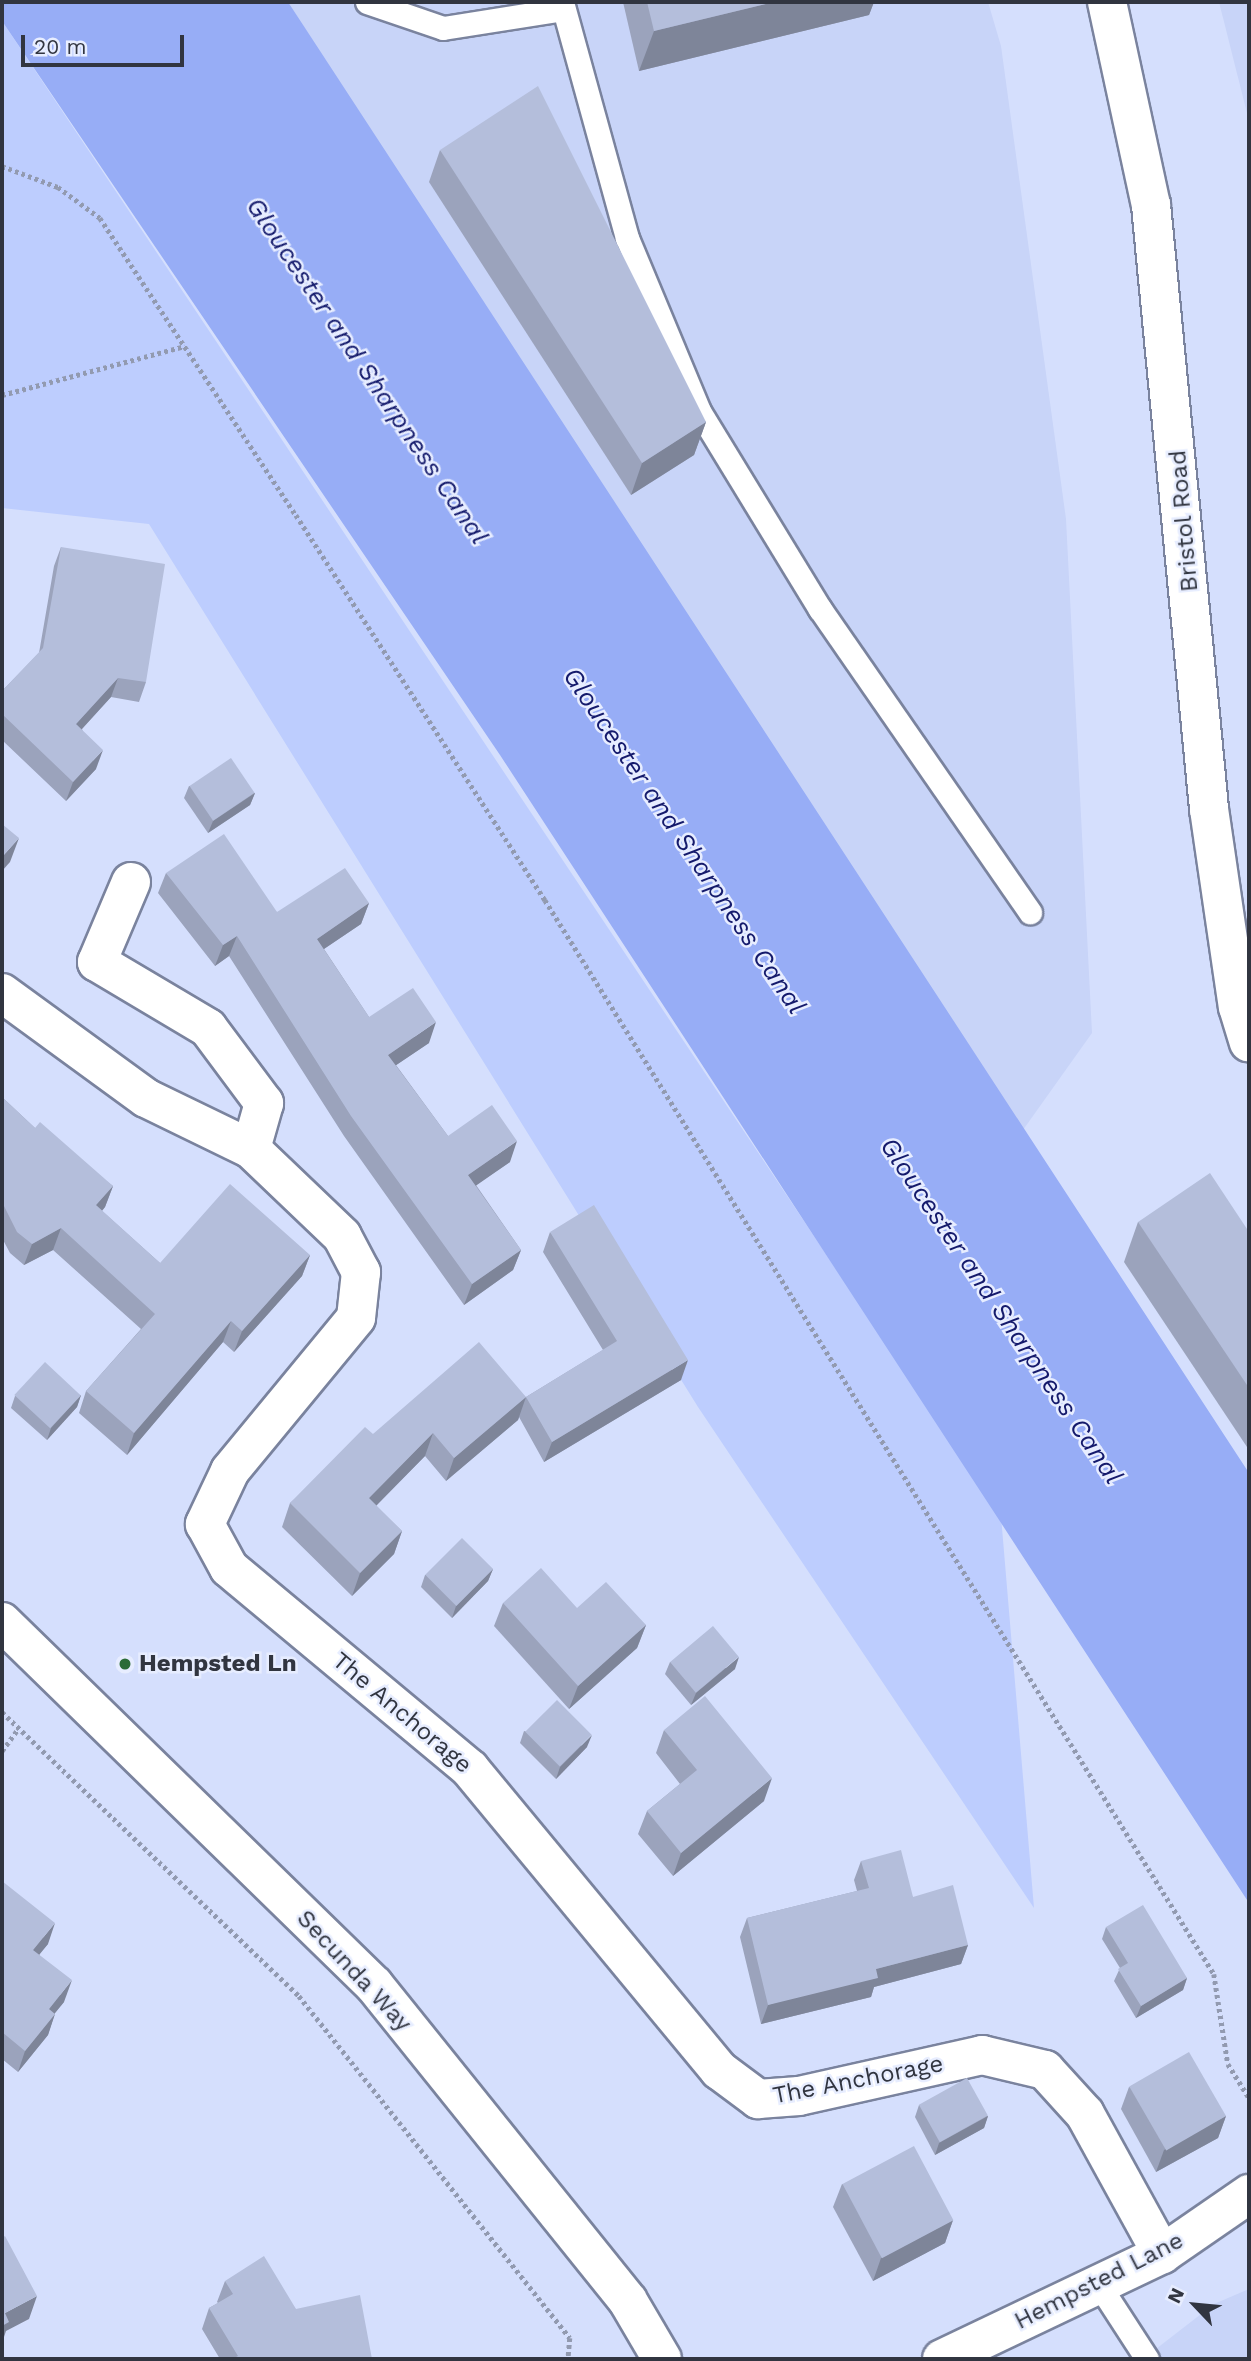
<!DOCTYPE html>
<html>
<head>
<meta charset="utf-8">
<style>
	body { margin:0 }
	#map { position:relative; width:1251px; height:2361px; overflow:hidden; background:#d5dffd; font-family:"Work Sans",sans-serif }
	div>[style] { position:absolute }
	.built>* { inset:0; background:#c8d4f8 }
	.green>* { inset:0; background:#bdcdfe }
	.water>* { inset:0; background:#97adf6 }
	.path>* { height:4.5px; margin-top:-2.25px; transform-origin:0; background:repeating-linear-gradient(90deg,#929ab0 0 3.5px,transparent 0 7px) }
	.roads { filter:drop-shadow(2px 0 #7a839e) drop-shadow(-2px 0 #7a839e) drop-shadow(0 2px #7a839e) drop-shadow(0 -2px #7a839e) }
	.service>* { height:23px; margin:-11.5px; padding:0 11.5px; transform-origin:11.5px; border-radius:11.5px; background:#fff }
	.minor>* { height:38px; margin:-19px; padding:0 19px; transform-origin:19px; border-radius:19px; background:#fff }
	.tertiary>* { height:38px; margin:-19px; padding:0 19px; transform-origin:19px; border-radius:19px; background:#fff }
	.primary>* { height:38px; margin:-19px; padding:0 19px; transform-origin:19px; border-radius:19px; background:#fff }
	.wall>* { inset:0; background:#9ba3bc }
	.shaded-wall>* { inset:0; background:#7e8599 }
	.building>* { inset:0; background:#b4bedb; transform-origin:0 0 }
	.dots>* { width:19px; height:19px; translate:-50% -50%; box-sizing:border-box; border:4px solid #e7edff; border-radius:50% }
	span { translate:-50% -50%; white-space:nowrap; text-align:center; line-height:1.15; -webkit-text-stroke:5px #e7edff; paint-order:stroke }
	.street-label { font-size:24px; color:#313540 }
	.poi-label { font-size:24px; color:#313540; font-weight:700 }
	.left { translate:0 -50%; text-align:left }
	.water-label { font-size:26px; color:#141a6c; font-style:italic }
	.frame { position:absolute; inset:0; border:4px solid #313540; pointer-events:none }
	.north { position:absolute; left:1160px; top:2270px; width:70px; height:70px; -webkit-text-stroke:5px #e7edff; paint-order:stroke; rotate:296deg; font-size:19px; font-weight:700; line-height:28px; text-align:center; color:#313540 }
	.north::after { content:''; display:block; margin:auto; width:24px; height:32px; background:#313540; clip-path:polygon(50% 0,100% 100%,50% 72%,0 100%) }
	.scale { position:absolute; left:21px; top:35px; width:163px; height:32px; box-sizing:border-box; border:4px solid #313540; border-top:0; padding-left:9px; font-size:21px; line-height:24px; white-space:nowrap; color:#313540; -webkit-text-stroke:5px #e7edff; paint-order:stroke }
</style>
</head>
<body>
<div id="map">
	<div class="built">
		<div style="clip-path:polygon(288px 2px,988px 2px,1001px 46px,1066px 519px,1092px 1033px,1018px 1137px)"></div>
		<div style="clip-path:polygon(1219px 2px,1249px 2px,1249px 121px)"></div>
		<div style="clip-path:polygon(1249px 2289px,1249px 2359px,1143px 2359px,1214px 2304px)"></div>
	</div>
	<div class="green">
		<div style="clip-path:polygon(2px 21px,1001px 1516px,1034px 1908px,698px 1407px,149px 524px,2px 508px)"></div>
	</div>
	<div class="water">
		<div style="clip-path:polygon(2px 2px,288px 2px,292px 8px,1249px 1473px,1249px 1903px,500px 755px,2px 21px)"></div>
	</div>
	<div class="path">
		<div style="left:2px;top:166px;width:60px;rotate:20.6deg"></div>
		<div style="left:58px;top:187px;width:52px;rotate:36.4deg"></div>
		<div style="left:100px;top:218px;width:356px;rotate:56.6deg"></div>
		<div style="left:296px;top:515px;width:459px;rotate:57.1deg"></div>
		<div style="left:545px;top:900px;width:1265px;rotate:58.08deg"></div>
		<div style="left:1214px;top:1974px;width:91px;rotate:81.2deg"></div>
		<div style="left:1228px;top:2064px;width:40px;rotate:58deg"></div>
		<div style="left:2px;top:395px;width:189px;rotate:-15deg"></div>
		<div style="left:2px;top:1712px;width:411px;rotate:43.7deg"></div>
		<div style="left:299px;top:1996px;width:436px;rotate:51.6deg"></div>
		<div style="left:570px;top:2338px;width:21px;rotate:95deg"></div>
		<div style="left:2px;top:1751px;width:27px;rotate:-54deg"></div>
	</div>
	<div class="roads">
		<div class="service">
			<div style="left:367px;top:2px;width:80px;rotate:18.9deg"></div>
			<div style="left:443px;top:28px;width:121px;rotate:-9deg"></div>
			<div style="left:562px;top:2px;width:245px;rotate:74.6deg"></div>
			<div style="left:627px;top:238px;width:187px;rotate:67.4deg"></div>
			<div style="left:699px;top:411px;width:232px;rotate:58.6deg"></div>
			<div style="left:820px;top:609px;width:369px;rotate:55.3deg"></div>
			<div style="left:1099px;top:2285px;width:88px;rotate:57deg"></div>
		</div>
		<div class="minor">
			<div style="left:131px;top:882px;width:87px;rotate:113deg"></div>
			<div style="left:97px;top:962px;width:129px;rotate:30.7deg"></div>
			<div style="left:208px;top:1028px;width:94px;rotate:53.3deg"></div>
			<div style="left:264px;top:1103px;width:48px;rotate:105.8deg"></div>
			<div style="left:2px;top:993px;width:178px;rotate:36.1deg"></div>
			<div style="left:146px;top:1098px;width:117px;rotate:25.9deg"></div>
			<div style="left:251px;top:1149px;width:126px;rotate:43.7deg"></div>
			<div style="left:342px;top:1236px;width:41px;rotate:62.2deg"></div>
			<div style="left:361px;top:1272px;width:46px;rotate:96.2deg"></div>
			<div style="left:356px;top:1318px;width:198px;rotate:129.5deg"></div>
			<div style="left:230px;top:1471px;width:59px;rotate:115.3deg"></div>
			<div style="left:205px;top:1524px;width:50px;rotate:61.4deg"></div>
			<div style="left:229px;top:1568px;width:314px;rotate:39.8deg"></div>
			<div style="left:470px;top:1769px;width:391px;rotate:50.4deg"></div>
			<div style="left:719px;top:2070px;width:49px;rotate:36.6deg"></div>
			<div style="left:758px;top:2099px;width:41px;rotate:-4.2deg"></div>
			<div style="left:799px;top:2096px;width:188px;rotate:-12.6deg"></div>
			<div style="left:982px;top:2055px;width:65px;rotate:13.4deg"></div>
			<div style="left:1045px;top:2070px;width:59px;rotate:47.7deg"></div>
			<div style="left:1085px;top:2114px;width:160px;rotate:61.2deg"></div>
			<div style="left:942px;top:2359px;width:244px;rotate:-25.5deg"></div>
			<div style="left:1162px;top:2254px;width:106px;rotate:-34.6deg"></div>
		</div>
		<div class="tertiary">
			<div style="left:1107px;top:2px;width:208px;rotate:77.8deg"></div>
			<div style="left:1151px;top:205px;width:607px;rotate:84.51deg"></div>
			<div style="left:1209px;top:809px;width:200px;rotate:81.7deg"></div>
			<div style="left:1238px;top:1007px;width:37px;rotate:73deg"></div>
		</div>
		<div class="primary">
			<div style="left:2px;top:1622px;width:520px;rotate:44.3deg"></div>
			<div style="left:374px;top:1985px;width:405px;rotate:51.2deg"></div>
			<div style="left:628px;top:2301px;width:67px;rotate:59.6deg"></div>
		</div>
	</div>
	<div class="wall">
		<div style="clip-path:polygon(623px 2px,874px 2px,869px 15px,639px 71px)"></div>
		<div style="clip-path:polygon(440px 150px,706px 422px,694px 455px,631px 495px,429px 182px)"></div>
		<div style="clip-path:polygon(61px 547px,146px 682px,139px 702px,111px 697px,82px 729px,96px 769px,66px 801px,2px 740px,2px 691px,39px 653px,54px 566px)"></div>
		<div style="clip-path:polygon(189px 786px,255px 793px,250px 805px,208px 833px,184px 798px)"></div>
		<div style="clip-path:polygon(166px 873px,277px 912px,369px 903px,361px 924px,324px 949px,369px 1017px,429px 1043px,396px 1065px,448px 1136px,510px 1162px,476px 1185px,521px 1250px,513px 1270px,464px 1305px,344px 1136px,229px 956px,215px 966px,158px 893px)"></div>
		<div style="clip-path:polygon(2px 1097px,35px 1128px,113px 1186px,105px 1207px,102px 1211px,160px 1263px,310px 1255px,302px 1276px,234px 1352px,223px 1342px,127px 1455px,79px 1413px,86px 1391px,141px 1329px,53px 1250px,24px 1265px,10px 1253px,2px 1238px)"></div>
		<div style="clip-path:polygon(1138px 1222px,1249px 1232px,1249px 1450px,1124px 1262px)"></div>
		<div style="clip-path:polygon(550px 1232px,681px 1380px,544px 1462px,519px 1417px,518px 1420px,446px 1481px,425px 1456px,376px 1506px,402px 1531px,394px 1554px,352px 1596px,282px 1527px,290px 1503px,373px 1434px,526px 1397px,603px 1350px,543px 1252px)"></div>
		<div style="clip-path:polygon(81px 1395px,77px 1407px,47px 1440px,11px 1408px,15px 1396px)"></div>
		<div style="clip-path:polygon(493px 1569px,488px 1581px,452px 1618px,421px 1587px,425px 1575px)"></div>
		<div style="clip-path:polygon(503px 1603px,577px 1608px,646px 1625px,637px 1648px,569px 1709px,494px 1626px)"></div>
		<div style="clip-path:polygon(670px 1662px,735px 1669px,691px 1705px,665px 1674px)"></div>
		<div style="clip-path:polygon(664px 1730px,764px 1801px,673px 1876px,638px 1834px,647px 1811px,680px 1784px,656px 1753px)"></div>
		<div style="clip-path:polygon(524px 1731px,587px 1747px,556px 1779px,520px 1743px)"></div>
		<div style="clip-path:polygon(861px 1861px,913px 1897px,968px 1945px,961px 1964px,874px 1987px,871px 1997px,761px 2024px,740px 1937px,747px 1918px,857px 1891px,854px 1880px)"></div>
		<div style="clip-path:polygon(2px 1881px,48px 1944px,39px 1954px,64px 2002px,55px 2013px,48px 2035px,18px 2072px,2px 2059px)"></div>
		<div style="clip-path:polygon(1106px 1927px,1187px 1978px,1183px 1990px,1136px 2018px,1114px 1981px,1120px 1968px,1102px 1939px)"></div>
		<div style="clip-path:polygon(1129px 2087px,1226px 2116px,1218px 2138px,1156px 2172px,1121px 2109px)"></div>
		<div style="clip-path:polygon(919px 2105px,988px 2116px,984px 2128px,935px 2155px,915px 2117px)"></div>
		<div style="clip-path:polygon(842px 2184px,953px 2220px,945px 2243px,873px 2281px,833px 2207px)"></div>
		<div style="clip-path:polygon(225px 2281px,296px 2309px,372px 2359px,220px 2359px,202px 2329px,209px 2308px,218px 2303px,217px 2302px)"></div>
	</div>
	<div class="shaded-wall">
		<div style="clip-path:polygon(774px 2px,874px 2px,869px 15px,639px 71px,654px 31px)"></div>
		<div style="clip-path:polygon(706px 422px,694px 455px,631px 495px,642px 463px)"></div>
		<div style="clip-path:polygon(118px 678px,111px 697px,69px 743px,76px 724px)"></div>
		<div style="clip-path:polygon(103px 750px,96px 769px,66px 801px,73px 782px)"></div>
		<div style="clip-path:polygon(255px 793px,250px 805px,208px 833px,213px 821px)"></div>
		<div style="clip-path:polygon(19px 838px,10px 862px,2px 871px,2px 857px)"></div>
		<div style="clip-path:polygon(369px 903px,361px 924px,309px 959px,317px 939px)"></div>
		<div style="clip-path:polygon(237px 936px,229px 956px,215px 966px,223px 945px)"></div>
		<div style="clip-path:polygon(436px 1022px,429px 1043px,380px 1076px,388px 1055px)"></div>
		<div style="clip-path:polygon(517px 1141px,510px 1162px,461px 1196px,468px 1175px)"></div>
		<div style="clip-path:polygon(113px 1186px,105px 1207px,88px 1227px,96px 1205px)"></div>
		<div style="clip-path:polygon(61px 1228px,53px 1250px,24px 1265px,32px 1244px)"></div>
		<div style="clip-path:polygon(521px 1250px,513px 1270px,464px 1305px,472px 1284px)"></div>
		<div style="clip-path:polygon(310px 1255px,302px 1276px,234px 1352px,242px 1331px)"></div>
		<div style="clip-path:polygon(231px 1321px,223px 1342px,127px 1455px,134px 1433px)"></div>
		<div style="clip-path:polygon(688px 1360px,681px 1380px,544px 1462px,552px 1442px)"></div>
		<div style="clip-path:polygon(81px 1395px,77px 1407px,47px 1440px,51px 1428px)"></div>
		<div style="clip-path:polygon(526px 1397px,518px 1420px,446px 1481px,454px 1458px)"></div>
		<div style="clip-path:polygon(433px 1433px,425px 1456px,360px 1522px,369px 1498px)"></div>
		<div style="clip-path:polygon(402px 1531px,394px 1554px,352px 1596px,360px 1573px)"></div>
		<div style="clip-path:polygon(493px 1569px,488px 1581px,452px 1618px,456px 1606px)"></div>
		<div style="clip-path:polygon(646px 1625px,637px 1648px,569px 1709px,578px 1686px)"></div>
		<div style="clip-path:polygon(739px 1657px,735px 1669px,691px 1705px,696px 1693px)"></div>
		<div style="clip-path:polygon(592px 1735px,587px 1747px,556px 1779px,560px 1767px)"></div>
		<div style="clip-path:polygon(772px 1778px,764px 1801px,673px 1876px,681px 1853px)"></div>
		<div style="clip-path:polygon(55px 1923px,48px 1944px,26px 1971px,33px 1950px)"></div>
		<div style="clip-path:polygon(968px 1945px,961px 1964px,874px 1987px,871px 1997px,761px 2024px,768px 2005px,876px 1969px)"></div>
		<div style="clip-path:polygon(1187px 1978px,1183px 1990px,1136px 2018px,1141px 2006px)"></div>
		<div style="clip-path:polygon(72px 1980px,64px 2002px,41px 2030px,49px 2009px)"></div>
		<div style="clip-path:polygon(55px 2014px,48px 2035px,18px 2072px,25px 2051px)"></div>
		<div style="clip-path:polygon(988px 2116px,984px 2128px,935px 2155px,939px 2143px)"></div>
		<div style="clip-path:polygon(1226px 2116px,1218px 2138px,1156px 2172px,1164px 2150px)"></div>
		<div style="clip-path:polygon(953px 2220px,945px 2243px,873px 2281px,881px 2258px)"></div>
		<div style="clip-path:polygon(37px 2296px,29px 2319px,6px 2331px,2px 2343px,2px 2321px,5px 2313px)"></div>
	</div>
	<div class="building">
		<div style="clip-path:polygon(647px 2px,774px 2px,654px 31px)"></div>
		<div style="clip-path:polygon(538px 86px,706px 422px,642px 463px,440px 150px)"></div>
		<div style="clip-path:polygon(61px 547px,165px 564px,146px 682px,118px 678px,76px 724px,103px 750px,73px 782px,2px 714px,2px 691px,43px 648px)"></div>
		<div style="left:231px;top:758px;width:42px;height:50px;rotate:56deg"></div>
		<div style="clip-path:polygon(2px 824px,19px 838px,2px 857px)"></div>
		<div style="clip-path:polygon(224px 834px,277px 912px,345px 868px,369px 903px,317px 939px,369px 1017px,413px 988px,436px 1022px,388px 1055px,448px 1136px,492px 1105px,517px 1141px,468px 1175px,521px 1250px,472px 1284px,351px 1116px,237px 936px,223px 945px,166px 873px)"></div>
		<div style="clip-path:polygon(2px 1097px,35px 1128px,40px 1122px,113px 1186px,96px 1205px,160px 1263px,230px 1184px,310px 1255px,242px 1331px,231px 1321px,134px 1433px,86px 1391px,155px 1314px,61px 1228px,32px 1244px,17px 1232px,2px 1202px)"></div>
		<div style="clip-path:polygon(1210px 1173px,1249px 1232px,1249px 1388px,1138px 1222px)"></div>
		<div style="clip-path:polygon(594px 1205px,688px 1360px,552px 1442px,526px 1397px,617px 1341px,550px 1232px)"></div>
		<div style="clip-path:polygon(479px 1342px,526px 1397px,454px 1458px,433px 1433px,369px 1498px,402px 1531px,360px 1573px,290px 1503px,365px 1427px,373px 1434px)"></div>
		<div style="left:45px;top:1362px;width:49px;height:45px;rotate:43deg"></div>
		<div style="left:462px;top:1538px;width:44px;height:52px;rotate:45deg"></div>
		<div style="clip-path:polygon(541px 1568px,577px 1608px,606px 1582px,646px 1625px,578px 1686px,503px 1603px)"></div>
		<div style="left:713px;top:1626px;width:40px;height:56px;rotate:50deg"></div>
		<div style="clip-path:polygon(705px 1696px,772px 1778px,681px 1853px,647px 1811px,697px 1770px,664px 1730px)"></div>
		<div style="left:557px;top:1700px;width:49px;height:45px;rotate:45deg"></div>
		<div style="clip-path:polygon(901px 1850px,913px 1897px,953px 1885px,968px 1945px,876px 1969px,878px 1978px,768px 2005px,747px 1918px,869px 1888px,861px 1861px)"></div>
		<div style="clip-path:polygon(2px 1881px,55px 1923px,33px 1950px,72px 1980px,49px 2009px,55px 2014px,25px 2051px,2px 2032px)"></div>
		<div style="clip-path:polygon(1143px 1905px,1187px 1978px,1141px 2006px,1118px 1969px,1128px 1963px,1106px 1927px)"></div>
		<div style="left:1189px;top:2052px;width:74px;height:69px;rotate:60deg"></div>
		<div style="left:967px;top:2078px;width:43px;height:55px;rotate:61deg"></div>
		<div style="left:914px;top:2146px;width:84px;height:81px;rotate:62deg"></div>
		<div style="clip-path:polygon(5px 2236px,37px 2296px,5px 2313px,9px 2322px,2px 2326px,2px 2238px)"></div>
		<div style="clip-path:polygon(264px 2256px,296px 2309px,360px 2295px,372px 2359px,232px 2359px,238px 2356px,209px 2308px,233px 2294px,225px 2281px)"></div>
	</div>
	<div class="dots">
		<div style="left:125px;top:1664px;background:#2a6c37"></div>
	</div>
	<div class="street-label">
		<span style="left:1184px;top:521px;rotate:-95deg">Bristol Road</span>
		<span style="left:402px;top:1713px;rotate:40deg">The Anchorage</span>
		<span style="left:354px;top:1971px;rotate:47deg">Secunda Way</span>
		<span style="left:858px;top:2080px;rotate:-11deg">The Anchorage</span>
		<span style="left:1099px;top:2281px;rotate:-27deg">Hempsted Lane</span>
	</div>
	<div class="poi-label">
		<span class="left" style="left:139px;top:1664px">Hempsted Ln</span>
	</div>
	<div class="water-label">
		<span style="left:367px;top:371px;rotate:56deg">Gloucester and Sharpness Canal</span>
		<span style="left:684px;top:841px;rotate:56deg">Gloucester and Sharpness Canal</span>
		<span style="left:1001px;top:1311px;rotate:56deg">Gloucester and Sharpness Canal</span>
	</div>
	<div class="frame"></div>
	<div class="north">N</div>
	<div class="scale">20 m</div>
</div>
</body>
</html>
